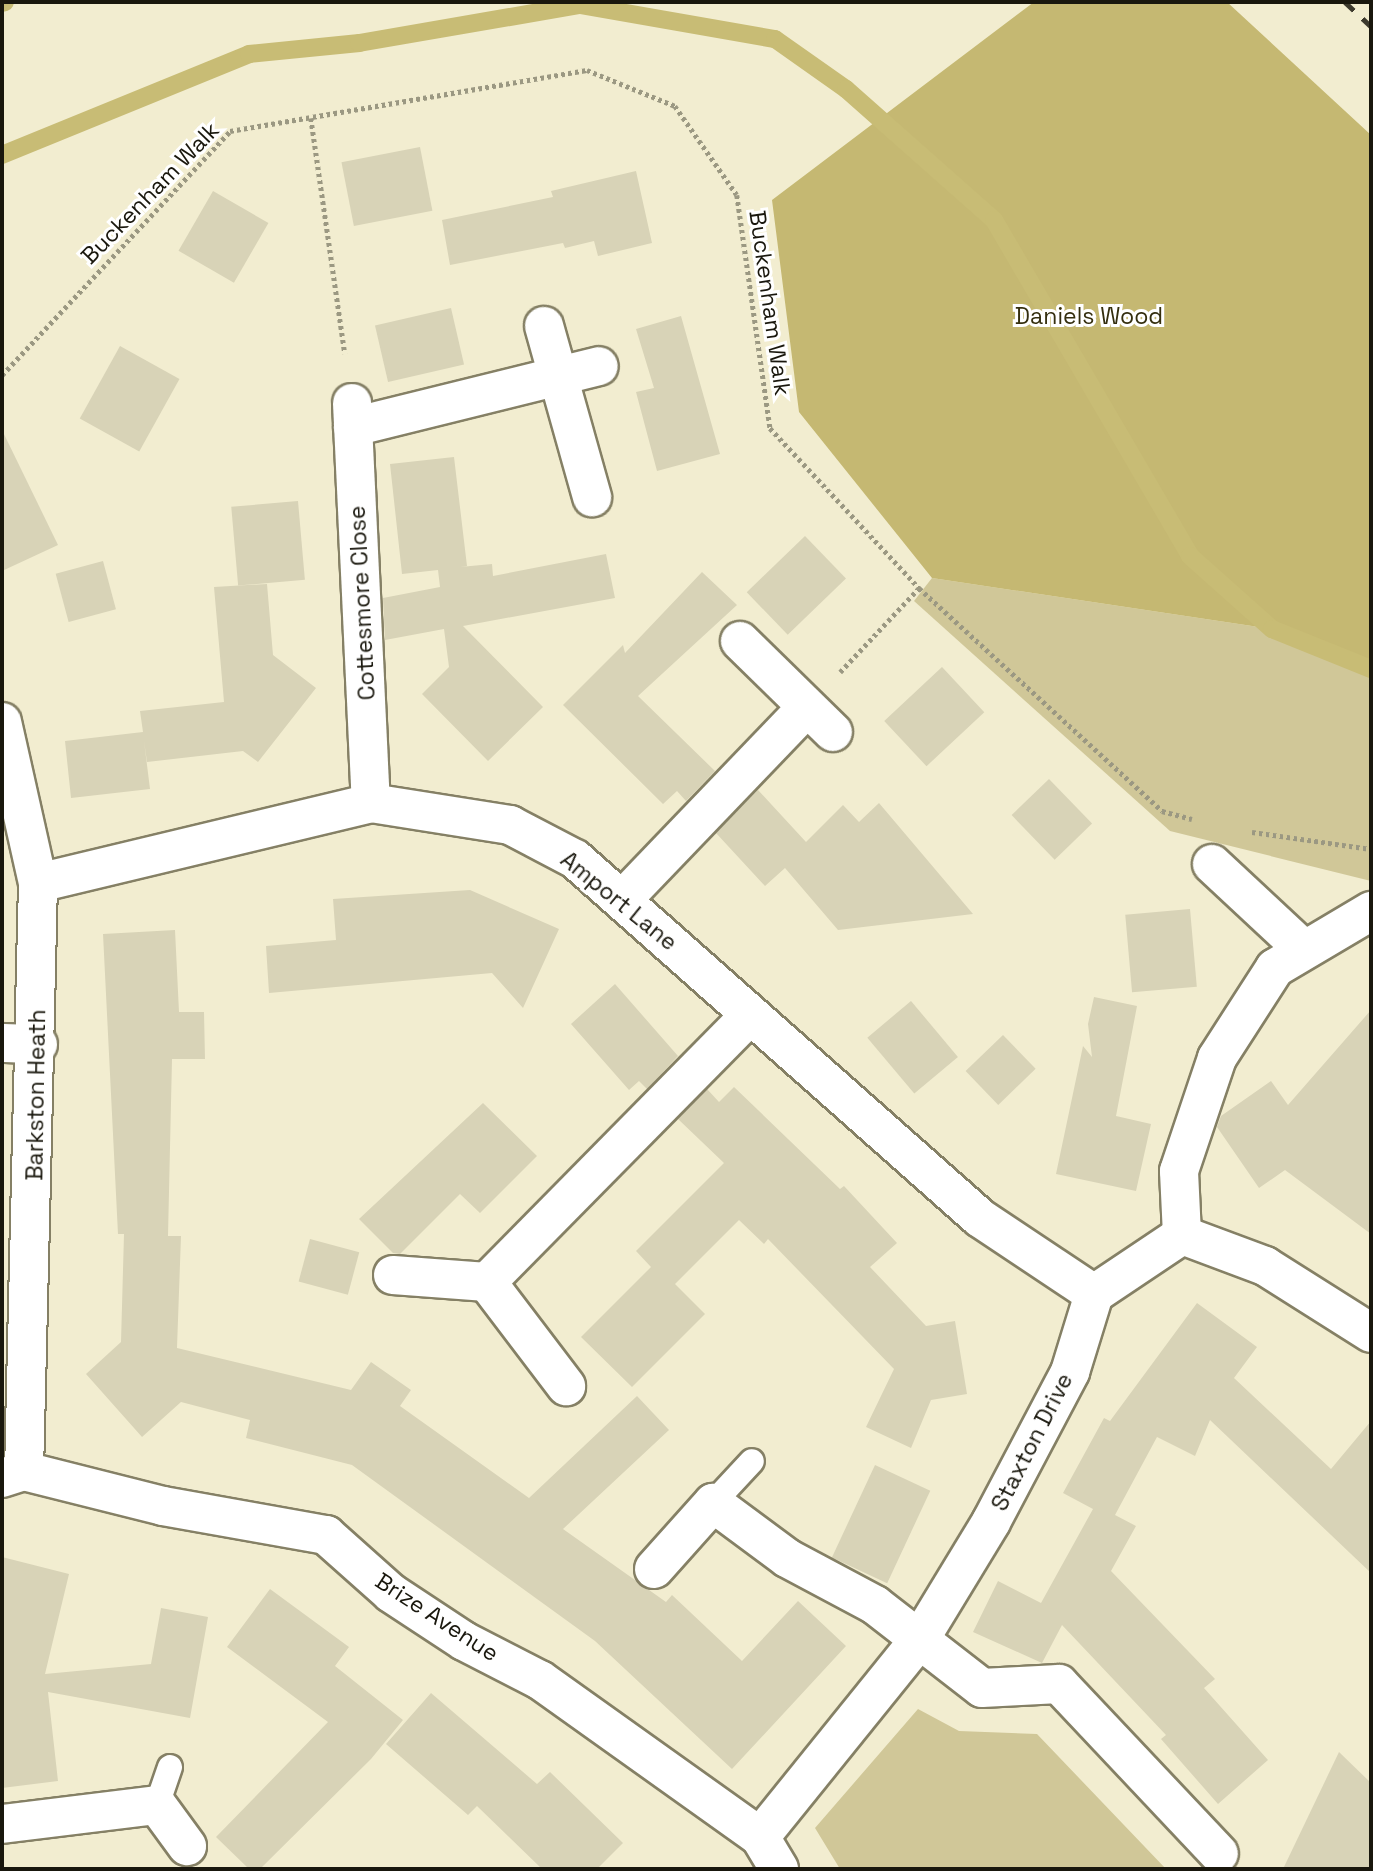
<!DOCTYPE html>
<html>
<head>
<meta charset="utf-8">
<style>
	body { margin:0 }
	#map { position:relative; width:1373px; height:1871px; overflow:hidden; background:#f2edd0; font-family:"Space Grotesk",sans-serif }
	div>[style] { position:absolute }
	.green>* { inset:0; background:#d0c798 }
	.forest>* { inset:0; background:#c5b872 }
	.stream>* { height:18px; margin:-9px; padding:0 9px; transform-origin:9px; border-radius:9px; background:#c8bc75 }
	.building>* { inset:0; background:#d8d3b7; transform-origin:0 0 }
	.path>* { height:4.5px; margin-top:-2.25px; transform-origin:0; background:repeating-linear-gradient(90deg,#9b9882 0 3.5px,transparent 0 7px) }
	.roads { filter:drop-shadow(2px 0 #858065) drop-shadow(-2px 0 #858065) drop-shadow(0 2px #858065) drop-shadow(0 -2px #858065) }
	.lane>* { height:24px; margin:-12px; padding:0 12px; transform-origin:12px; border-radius:12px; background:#fff }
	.street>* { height:38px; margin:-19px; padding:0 19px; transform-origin:19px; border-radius:19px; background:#fff }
	.rail>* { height:5px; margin-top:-2.5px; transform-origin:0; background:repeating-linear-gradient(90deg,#3c392c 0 12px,transparent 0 24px) }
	span { translate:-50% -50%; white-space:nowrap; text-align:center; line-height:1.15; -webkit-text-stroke:6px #fff; paint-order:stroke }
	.street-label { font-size:23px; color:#19170d }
	.park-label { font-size:23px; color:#342e0e }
	.frame { position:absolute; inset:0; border:4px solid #19170d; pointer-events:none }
</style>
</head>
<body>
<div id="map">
	<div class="green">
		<div style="clip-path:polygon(932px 578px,1272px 629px,1371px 669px,1371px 881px,1170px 831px,914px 601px)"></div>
		<div style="clip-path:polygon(918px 1709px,959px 1731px,1037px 1734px,1166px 1869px,840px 1869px,815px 1828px)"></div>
	</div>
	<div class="forest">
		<div style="clip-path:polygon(1034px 2px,1227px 2px,1371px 135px,1371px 669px,1272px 629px,932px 578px,799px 412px,772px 200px)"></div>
	</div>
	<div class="stream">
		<div style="left:2px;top:3px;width:3px;rotate:-18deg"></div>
		<div style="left:2px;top:155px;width:267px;rotate:-22.2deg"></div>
		<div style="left:249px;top:54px;width:111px;rotate:-5.7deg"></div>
		<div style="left:359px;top:43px;width:224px;rotate:-9.8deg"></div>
		<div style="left:580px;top:5px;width:198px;rotate:9.9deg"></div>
		<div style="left:775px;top:39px;width:87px;rotate:35.2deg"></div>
		<div style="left:846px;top:89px;width:198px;rotate:41.5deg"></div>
		<div style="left:994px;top:220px;width:389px;rotate:59.7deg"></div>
		<div style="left:1190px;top:556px;width:110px;rotate:41.7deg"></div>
		<div style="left:1272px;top:629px;width:107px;rotate:22deg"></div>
	</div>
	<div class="building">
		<div style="left:420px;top:147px;width:65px;height:80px;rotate:79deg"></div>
		<div style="clip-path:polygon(636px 171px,652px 243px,598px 256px,594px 241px,565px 248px,563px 243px,450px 265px,442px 220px,553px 197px,551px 191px)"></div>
		<div style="left:213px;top:191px;width:64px;height:69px;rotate:30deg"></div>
		<div style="left:451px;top:308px;width:58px;height:78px;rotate:77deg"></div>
		<div style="clip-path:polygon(681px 316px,720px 454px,657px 471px,636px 392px,654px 388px,636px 329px)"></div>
		<div style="left:120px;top:346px;width:68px;height:83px;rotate:29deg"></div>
		<div style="clip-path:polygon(2px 430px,58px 545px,2px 571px)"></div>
		<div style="clip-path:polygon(454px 457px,467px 566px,460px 567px,492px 564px,493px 576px,606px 554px,615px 598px,463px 626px,543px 707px,488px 761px,422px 694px,449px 667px,444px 629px,385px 640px,383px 598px,440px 587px,438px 570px,402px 574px,390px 464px)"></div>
		<div style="left:298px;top:501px;width:79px;height:67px;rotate:85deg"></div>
		<div style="left:805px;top:536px;width:59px;height:81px;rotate:46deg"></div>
		<div style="left:103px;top:561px;width:50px;height:49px;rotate:75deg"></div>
		<div style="clip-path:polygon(702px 572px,737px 605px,638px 696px,715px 771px,686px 801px,677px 791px,663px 804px,563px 705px,623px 645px,625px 653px)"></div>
		<div style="clip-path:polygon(267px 584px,273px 655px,316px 688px,258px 762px,243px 751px,147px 762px,144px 741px,150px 789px,71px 798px,65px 741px,143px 732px,140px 711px,224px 702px,214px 587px)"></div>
		<div style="left:942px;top:667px;width:62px;height:79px;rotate:47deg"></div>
		<div style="left:1049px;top:779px;width:62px;height:52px;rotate:46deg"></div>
		<div style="clip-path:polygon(758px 790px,806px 842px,843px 805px,859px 822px,879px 803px,973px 914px,838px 930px,785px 868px,765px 886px,716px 833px)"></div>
		<div style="clip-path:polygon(470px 890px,559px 929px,523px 1008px,492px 973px,269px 993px,266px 946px,336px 940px,333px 899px)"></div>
		<div style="left:1190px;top:909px;width:78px;height:65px;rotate:85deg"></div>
		<div style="clip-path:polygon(175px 930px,179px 1012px,204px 1012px,205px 1059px,172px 1059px,168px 1236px,181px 1236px,177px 1348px,351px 1390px,371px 1362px,411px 1390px,400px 1406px,529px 1498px,637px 1396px,669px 1430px,563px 1529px,666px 1602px,672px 1595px,742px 1661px,798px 1601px,846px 1646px,732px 1769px,595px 1641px,352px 1465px,246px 1438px,250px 1420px,181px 1402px,142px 1437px,86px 1374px,121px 1342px,124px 1234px,118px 1234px,103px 934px)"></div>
		<div style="clip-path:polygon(615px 984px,678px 1056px,647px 1089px,639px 1081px,629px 1090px,571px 1024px)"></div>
		<div style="clip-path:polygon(1094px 997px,1137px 1006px,1116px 1116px,1151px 1124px,1136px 1191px,1056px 1174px,1083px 1046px,1092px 1057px,1088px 1024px)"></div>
		<div style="left:911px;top:1001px;width:73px;height:57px;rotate:50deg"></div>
		<div style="clip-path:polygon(1371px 1010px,1371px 1234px,1285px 1170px,1259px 1188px,1217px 1127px,1221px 1116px,1271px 1081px,1288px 1105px)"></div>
		<div style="left:1003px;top:1035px;width:47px;height:52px;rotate:46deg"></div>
		<div style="clip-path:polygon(734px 1087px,840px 1189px,844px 1186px,897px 1243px,870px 1267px,926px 1326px,955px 1321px,967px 1394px,931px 1400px,911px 1448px,866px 1427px,894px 1369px,768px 1239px,764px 1244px,739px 1220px,675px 1284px,705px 1314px,632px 1387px,581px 1337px,651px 1267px,636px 1251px,724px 1163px,678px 1119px,707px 1089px,719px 1102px)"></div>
		<div style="clip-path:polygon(483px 1103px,537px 1156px,480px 1213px,460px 1194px,400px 1254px,393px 1253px,359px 1219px)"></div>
		<div style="left:310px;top:1239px;width:51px;height:44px;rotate:15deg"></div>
		<div style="clip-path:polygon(1197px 1303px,1257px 1347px,1234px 1378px,1331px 1469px,1371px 1421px,1371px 1573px,1210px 1420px,1195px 1456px,1157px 1437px,1115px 1515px,1136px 1526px,1111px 1571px,1215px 1679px,1204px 1688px,1268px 1760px,1218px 1804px,1161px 1739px,1166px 1735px,1062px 1625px,1042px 1663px,973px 1632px,998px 1581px,1041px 1603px,1093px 1509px,1063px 1493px,1104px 1418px,1110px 1421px)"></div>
		<div style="left:875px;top:1465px;width:61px;height:102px;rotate:25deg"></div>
		<div style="clip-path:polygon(2px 1557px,69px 1574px,45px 1674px,151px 1664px,161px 1608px,208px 1617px,190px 1718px,48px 1692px,58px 1781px,2px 1788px)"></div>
		<div style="clip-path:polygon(270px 1589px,349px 1647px,335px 1666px,403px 1720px,371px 1759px,260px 1869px,249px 1869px,216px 1837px,328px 1722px,227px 1647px)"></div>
		<div style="clip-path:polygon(431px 1693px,537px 1784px,550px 1772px,623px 1843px,597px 1869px,542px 1869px,477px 1806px,468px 1815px,386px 1744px)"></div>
		<div style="clip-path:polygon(1339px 1752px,1371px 1783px,1371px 1869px,1283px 1869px)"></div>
	</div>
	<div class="path">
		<div style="left:311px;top:118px;width:238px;rotate:81.8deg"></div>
		<div style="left:2px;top:375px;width:334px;rotate:-46.9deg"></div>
		<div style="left:230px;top:131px;width:362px;rotate:-9.7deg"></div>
		<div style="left:587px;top:70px;width:95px;rotate:22.2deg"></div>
		<div style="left:675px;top:106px;width:108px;rotate:55.1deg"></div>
		<div style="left:737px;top:195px;width:235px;rotate:81.9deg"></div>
		<div style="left:770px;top:428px;width:219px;rotate:47deg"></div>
		<div style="left:919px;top:588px;width:330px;rotate:42.5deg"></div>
		<div style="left:1162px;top:811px;width:31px;rotate:15deg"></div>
		<div style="left:840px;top:672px;width:115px;rotate:-46.8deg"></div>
		<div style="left:1252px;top:832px;width:120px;rotate:8.1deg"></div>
	</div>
	<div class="roads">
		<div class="lane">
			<div style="left:713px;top:1503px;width:57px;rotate:-47.1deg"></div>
			<div style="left:157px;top:1805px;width:40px;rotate:-71.1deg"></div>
		</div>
		<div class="street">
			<div style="left:544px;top:326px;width:178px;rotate:74.3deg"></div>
			<div style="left:352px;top:403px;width:400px;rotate:87.3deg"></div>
			<div style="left:353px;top:427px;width:253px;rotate:-13.9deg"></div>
			<div style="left:740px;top:641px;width:130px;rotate:44.4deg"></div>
			<div style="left:2px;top:722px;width:165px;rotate:77.4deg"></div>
			<div style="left:38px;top:883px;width:588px;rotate:91.36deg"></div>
			<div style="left:1212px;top:864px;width:123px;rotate:43deg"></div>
			<div style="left:38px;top:883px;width:342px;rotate:-13.5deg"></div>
			<div style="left:371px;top:803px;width:141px;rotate:9deg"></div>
			<div style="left:510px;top:825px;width:73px;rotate:27.6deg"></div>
			<div style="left:575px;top:859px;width:541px;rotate:41.55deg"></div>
			<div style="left:980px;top:1218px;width:137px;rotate:33.7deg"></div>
			<div style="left:624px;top:898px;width:260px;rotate:-46.2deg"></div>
			<div style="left:2px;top:1043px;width:36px;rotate:2deg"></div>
			<div style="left:1182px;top:1235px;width:64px;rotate:-92.7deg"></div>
			<div style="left:1179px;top:1171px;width:119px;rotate:-71.4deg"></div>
			<div style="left:1217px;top:1058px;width:107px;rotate:-57.2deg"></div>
			<div style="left:1275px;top:968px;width:112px;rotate:-30.7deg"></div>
			<div style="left:393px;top:1275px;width:94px;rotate:4.3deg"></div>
			<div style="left:487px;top:1282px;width:131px;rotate:52.8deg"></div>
			<div style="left:487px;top:1282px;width:375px;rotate:-45.4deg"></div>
			<div style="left:2px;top:1478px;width:23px;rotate:-18deg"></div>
			<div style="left:24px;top:1471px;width:143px;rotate:14.1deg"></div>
			<div style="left:163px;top:1506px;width:166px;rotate:10.1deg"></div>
			<div style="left:326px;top:1535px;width:87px;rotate:41.7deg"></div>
			<div style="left:391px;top:1593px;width:87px;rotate:33.3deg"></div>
			<div style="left:464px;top:1641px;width:85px;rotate:27.2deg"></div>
			<div style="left:540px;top:1680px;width:270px;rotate:35.5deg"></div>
			<div style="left:760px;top:1837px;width:37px;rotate:59deg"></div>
			<div style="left:654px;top:1569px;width:89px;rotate:-48.2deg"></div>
			<div style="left:713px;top:1503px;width:92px;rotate:36.6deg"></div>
			<div style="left:787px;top:1558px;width:100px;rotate:28.1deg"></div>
			<div style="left:875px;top:1605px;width:135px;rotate:37.8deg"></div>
			<div style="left:982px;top:1688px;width:77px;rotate:-3deg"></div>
			<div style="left:1059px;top:1684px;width:233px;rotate:46.7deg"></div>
			<div style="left:2px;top:1824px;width:156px;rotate:-7deg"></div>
			<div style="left:157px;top:1805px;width:51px;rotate:53.8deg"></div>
			<div style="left:760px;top:1837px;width:255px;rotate:-51.1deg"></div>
			<div style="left:920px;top:1639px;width:137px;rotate:-58.7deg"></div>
			<div style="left:991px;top:1522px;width:170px;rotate:-62.2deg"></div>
			<div style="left:1070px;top:1372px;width:82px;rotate:-72.9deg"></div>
			<div style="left:1094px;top:1294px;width:106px;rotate:-33.8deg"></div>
			<div style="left:1182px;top:1235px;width:89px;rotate:20.5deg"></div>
			<div style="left:1265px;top:1266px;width:125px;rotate:32.3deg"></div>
		</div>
	</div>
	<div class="rail">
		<div style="left:1345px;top:2px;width:35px;rotate:43deg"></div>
	</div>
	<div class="street-label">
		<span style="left:150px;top:193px;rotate:-46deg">Buckenham Walk</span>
		<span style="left:770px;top:303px;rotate:82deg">Buckenham Walk</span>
		<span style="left:362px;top:603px;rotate:-93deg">Cottesmore Close</span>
		<span style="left:619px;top:901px;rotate:39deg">Amport Lane</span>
		<span style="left:36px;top:1095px;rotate:-89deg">Barkston Heath</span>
		<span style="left:1032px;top:1442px;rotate:-63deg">Staxton Drive</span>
		<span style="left:437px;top:1617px;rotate:33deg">Brize Avenue</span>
	</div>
	<div class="park-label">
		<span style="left:1089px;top:316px">Daniels Wood</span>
	</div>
	<div class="frame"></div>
</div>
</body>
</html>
